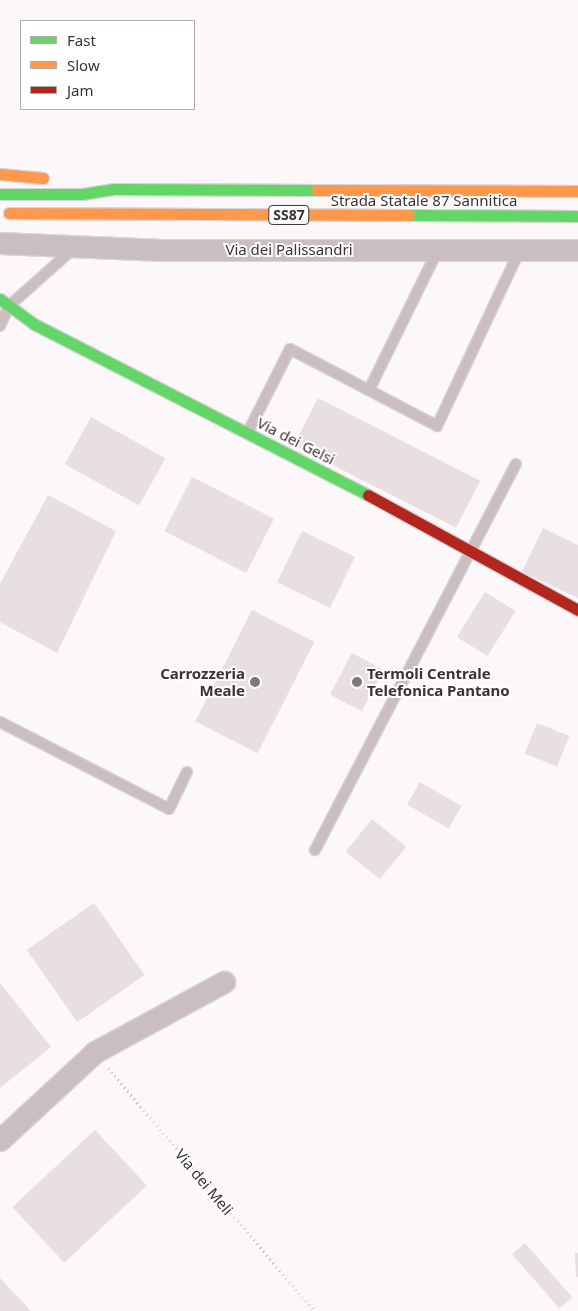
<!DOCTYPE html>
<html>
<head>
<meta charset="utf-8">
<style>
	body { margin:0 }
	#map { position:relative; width:578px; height:1311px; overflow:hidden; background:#fcf8f9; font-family:"Noto Sans",sans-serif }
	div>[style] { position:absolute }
	.building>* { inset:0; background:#e7dfe1; transform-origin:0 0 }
	.path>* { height:3px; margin-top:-1.5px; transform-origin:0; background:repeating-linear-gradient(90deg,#c8c1c3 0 1px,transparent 0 5px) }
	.roads { filter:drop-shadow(1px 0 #d9d5d6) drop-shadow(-1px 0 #d9d5d6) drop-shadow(0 1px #d9d5d6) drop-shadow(0 -1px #d9d5d6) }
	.lane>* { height:10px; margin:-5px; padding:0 5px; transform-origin:5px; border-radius:5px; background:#cabec1 }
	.street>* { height:21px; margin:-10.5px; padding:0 10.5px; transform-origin:10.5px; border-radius:10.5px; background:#cabec1 }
	.fast>* { height:11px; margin:-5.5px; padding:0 5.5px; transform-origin:5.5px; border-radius:5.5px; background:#63d668 }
	.slow>* { height:11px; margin:-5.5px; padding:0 5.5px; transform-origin:5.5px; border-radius:5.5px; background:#ff974d }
	.jam>* { height:11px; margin:-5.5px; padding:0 5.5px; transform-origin:5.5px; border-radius:5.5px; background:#b3261e }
	.dots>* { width:14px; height:14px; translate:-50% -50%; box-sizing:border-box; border:2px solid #fff; border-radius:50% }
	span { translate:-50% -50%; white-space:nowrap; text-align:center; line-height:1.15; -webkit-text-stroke:4px #fff; paint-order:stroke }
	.shield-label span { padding:1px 4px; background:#fff; border:1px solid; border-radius:4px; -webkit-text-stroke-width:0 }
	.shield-label { font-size:14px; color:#3c3234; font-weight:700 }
	.street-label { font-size:15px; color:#3c3234 }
	.poi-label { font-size:15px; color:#3c3234; font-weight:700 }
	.right { translate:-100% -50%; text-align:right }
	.left { translate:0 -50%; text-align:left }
	.legend { position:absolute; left:20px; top:20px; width:175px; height:90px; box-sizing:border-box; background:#fff; border:1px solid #b1adae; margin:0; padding:6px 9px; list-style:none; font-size:15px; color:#3c3234 }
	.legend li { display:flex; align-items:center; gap:10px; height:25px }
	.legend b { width:25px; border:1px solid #b1adae }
</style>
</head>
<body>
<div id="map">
	<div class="building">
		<div style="left:318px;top:398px;width:182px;height:53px;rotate:27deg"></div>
		<div style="left:91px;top:417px;width:85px;height:54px;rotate:29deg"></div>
		<div style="left:192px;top:477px;width:92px;height:61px;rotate:27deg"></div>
		<div style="clip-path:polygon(48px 495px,116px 531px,57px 653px,0 622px,0 584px)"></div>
		<div style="clip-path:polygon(543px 528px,578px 545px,578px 598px,522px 572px)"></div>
		<div style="left:302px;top:531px;width:59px;height:57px;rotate:26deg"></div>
		<div style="left:485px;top:592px;width:36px;height:53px;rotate:32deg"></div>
		<div style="left:252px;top:610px;width:70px;height:125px;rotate:27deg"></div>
		<div style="left:352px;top:653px;width:36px;height:47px;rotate:28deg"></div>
		<div style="left:537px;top:723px;width:35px;height:33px;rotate:22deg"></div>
		<div style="left:420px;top:782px;width:48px;height:26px;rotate:30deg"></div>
		<div style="left:372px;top:819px;width:44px;height:42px;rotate:39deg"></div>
		<div style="left:94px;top:903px;width:88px;height:82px;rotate:55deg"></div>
		<div style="clip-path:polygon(0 983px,51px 1047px,0 1088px)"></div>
		<div style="left:95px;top:1130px;width:76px;height:113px;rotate:47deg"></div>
		<div style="left:525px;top:1243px;width:72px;height:17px;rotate:49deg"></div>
		<div style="clip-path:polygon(575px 1253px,578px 1253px,578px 1277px,576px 1277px)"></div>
		<div style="clip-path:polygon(0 1278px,31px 1311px,0 1311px)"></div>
	</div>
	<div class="path">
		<div style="left:108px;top:1068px;width:319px;rotate:49.7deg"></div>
	</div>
	<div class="roads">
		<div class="lane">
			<div style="left:0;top:326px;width:22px;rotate:-66deg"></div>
			<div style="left:9px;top:306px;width:87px;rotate:-41.7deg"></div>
			<div style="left:369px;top:390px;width:156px;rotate:-63.8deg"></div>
			<div style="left:248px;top:432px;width:93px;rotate:-63.2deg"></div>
			<div style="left:290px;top:349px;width:166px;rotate:27.6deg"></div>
			<div style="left:437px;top:426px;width:195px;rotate:-64.8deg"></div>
			<div style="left:0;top:722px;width:190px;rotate:27.2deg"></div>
			<div style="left:169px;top:809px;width:41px;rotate:-64.1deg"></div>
			<div style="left:315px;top:850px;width:435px;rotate:-62.5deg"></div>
		</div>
		<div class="street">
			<div style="left:0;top:243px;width:162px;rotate:2.5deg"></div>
			<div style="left:162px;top:250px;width:416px"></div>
			<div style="left:0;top:1140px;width:129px;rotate:-42.8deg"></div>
			<div style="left:95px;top:1052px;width:147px;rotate:-28.5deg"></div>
		</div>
		<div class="fast">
			<div style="left:0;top:194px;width:82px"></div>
			<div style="left:82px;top:194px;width:31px;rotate:-9deg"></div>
			<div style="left:113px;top:189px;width:204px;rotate:0.3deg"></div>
			<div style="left:409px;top:215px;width:169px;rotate:0.3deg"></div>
			<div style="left:0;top:299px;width:42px;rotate:36.3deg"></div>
			<div style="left:34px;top:324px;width:375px;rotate:27.1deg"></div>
		</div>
		<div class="slow">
			<div style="left:0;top:174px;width:43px;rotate:5.3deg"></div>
			<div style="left:317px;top:190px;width:261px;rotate:0.2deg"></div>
			<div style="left:9px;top:213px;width:400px;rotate:0.3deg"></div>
		</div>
		<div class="jam">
			<div style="left:368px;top:495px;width:239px;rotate:28.7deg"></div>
		</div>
	</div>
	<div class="dots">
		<div style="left:255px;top:682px;background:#7f7779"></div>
		<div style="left:357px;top:682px;background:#7f7779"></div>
	</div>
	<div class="shield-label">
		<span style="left:289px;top:215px">SS87</span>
	</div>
	<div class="street-label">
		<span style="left:424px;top:201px">Strada Statale 87 Sannitica</span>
		<span style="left:289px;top:250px">Via dei Palissandri</span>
		<span style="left:296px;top:441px;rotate:27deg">Via dei Gelsi</span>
		<span style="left:204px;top:1182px;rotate:50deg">Via dei Meli</span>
	</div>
	<div class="poi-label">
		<span class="right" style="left:245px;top:682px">Carrozzeria<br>Meale</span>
		<span class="left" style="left:367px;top:682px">Termoli Centrale<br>Telefonica Pantano</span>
	</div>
	<ul class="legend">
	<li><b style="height:6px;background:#63d668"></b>Fast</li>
	<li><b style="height:6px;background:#ff974d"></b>Slow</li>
	<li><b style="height:6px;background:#b3261e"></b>Jam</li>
	</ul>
</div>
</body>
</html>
